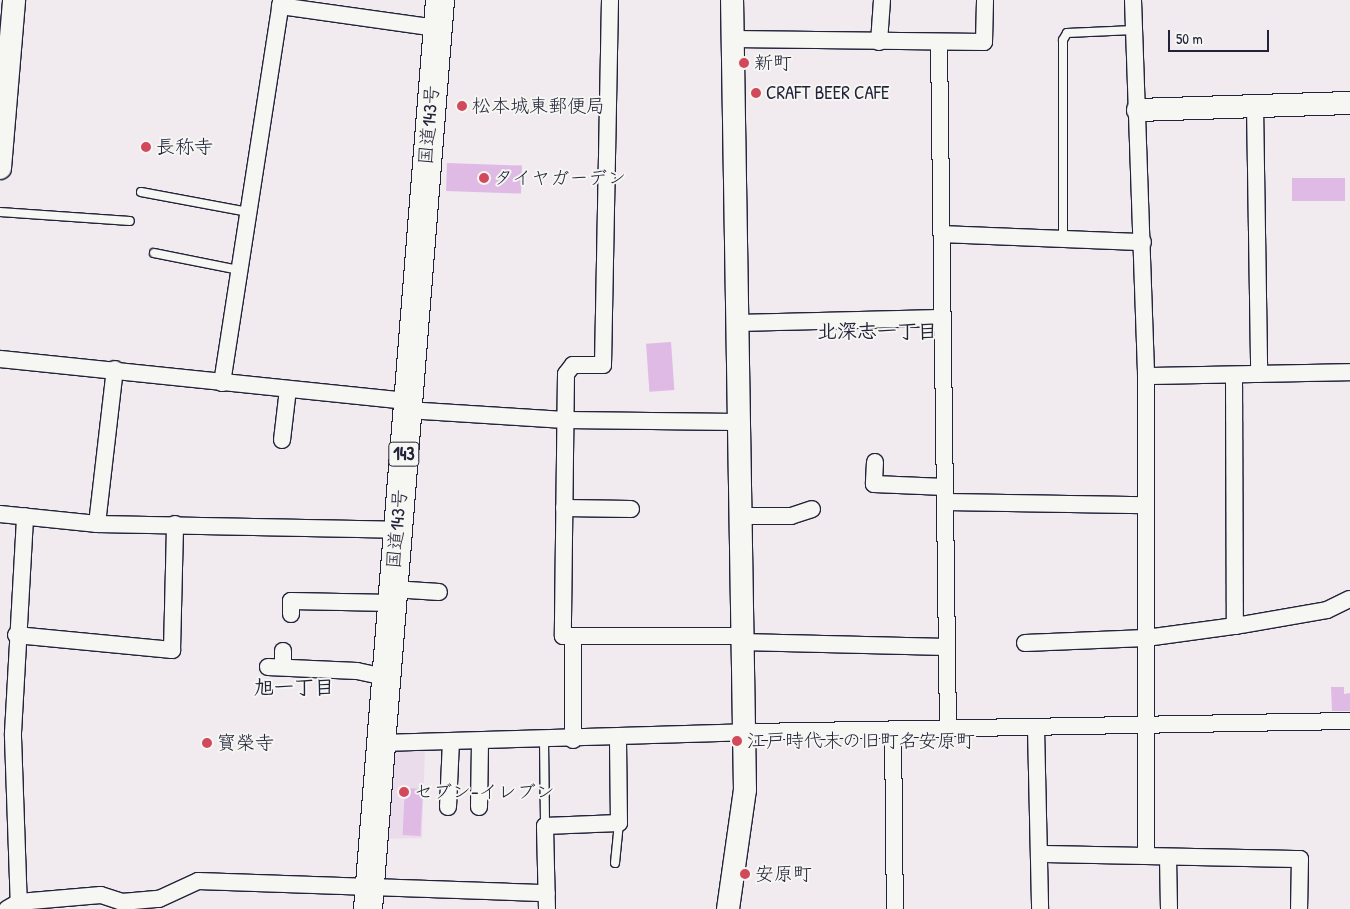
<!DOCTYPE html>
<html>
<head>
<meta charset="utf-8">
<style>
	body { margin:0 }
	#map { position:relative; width:1350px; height:909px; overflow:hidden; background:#f1eaef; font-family:"Patrick Hand","Klee One",sans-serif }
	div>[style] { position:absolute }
	.built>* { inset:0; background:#ebdcec }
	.building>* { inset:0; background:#debae4; transform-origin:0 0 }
	.roads { filter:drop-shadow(1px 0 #22223b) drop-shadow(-1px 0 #22223b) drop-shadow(0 1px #22223b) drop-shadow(0 -1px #22223b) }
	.lane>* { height:8px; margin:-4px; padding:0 4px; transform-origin:4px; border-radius:4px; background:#f6f6f2 }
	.street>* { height:16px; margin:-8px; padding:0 8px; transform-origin:8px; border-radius:8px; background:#f6f6f2 }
	.secondary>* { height:22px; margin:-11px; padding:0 11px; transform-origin:11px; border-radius:11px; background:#f6f6f2 }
	.highway>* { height:28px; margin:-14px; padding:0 14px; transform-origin:14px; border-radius:14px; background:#f6f6f2 }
	.dots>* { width:14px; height:14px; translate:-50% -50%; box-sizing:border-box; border:2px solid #f6f6f2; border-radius:50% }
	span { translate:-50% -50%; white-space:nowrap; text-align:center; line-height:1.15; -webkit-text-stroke:4px #f6f6f2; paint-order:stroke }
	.shield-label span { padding:1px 4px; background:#f6f6f2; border:1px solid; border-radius:4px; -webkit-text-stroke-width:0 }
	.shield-label { font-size:18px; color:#22223b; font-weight:700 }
	.poi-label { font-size:19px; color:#22223b }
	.left { translate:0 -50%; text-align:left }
	.street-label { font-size:19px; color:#22223b }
	.neighbourhood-label { font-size:20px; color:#22223b; font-weight:700 }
	.scale { position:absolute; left:1168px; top:30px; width:101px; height:22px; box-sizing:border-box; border:2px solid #22223b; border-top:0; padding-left:6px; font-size:15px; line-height:18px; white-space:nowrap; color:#22223b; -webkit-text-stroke:4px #f6f6f2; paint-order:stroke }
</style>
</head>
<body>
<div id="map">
	<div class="built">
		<div style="clip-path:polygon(389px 747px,425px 747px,422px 838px,381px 839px)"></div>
	</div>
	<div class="building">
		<div style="left:447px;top:163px;width:75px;height:28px;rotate:2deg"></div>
		<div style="left:1292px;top:178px;width:53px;height:23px"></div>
		<div style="left:671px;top:342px;width:48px;height:25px;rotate:86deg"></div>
		<div style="clip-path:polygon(1331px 687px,1344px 687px,1344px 694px,1350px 693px,1350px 711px,1332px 711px)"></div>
		<div style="left:405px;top:788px;width:18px;height:47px;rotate:3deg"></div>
	</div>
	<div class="roads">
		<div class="lane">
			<div style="left:141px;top:192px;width:109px;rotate:10.6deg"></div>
			<div style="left:0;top:212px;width:130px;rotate:4deg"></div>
			<div style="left:1063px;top:240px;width:200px;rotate:-90deg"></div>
			<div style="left:1063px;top:40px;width:8px;rotate:-60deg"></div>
			<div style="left:1067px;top:33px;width:67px;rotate:-2.6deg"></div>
			<div style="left:154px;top:253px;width:87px;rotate:11.3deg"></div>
			<div style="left:544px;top:740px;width:86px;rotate:89.3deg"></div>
			<div style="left:615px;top:863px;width:40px;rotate:-84.3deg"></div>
		</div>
		<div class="street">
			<div style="left:610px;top:0;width:365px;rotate:91.1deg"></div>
			<div style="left:603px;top:365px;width:30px;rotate:180deg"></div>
			<div style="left:573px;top:365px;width:11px;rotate:128deg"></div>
			<div style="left:566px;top:374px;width:262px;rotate:90.7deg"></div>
			<div style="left:563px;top:636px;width:178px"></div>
			<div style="left:1133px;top:0;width:376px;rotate:88deg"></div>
			<div style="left:1146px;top:376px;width:480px;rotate:90deg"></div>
			<div style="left:280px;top:6px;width:159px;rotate:8deg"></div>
			<div style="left:733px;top:39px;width:251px;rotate:0.7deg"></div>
			<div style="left:984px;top:42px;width:42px;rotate:-88.6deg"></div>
			<div style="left:879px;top:42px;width:42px;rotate:-85.9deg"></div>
			<div style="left:939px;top:43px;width:686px;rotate:89.25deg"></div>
			<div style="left:1255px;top:105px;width:269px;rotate:89.1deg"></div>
			<div style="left:942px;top:234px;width:201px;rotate:2.3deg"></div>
			<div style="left:735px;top:323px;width:207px;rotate:-1.4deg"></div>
			<div style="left:0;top:359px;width:411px;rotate:5.9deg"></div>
			<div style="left:1234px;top:375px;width:251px;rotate:89.8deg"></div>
			<div style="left:1146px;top:376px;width:204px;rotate:-1.1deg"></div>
			<div style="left:222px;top:383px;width:388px;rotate:-81.2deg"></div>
			<div style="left:407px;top:410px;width:158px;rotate:3.6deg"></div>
			<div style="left:565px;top:420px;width:172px;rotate:0.7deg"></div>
			<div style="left:282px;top:440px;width:51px;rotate:-83.3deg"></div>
			<div style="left:875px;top:462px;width:22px;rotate:93deg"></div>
			<div style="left:874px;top:484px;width:71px;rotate:2.4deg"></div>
			<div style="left:946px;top:502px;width:200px;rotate:0.9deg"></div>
			<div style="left:564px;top:508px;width:67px;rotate:0.9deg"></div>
			<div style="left:0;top:514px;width:98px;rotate:5.9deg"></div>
			<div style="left:97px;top:524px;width:300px;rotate:1.1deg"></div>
			<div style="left:739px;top:516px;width:52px"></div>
			<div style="left:791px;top:516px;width:22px;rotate:-18deg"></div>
			<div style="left:97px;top:524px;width:156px;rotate:-83.4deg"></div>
			<div style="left:393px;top:589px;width:46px;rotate:3.7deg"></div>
			<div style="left:291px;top:614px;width:13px;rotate:-90deg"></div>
			<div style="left:291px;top:601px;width:101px;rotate:1.1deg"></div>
			<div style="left:16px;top:635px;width:157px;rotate:5.5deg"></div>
			<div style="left:172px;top:650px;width:126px;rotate:-88.6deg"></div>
			<div style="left:573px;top:636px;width:104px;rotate:90deg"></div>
			<div style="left:741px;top:642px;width:206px;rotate:1.4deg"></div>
			<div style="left:1025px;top:643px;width:121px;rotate:-2.4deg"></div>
			<div style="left:1146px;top:638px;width:90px;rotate:-7.7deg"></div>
			<div style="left:1235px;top:626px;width:93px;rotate:-9.9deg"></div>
			<div style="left:1327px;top:610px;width:25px;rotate:-26deg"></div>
			<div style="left:268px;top:667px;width:89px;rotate:2.6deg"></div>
			<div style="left:357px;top:671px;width:30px;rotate:12deg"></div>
			<div style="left:283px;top:667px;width:16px;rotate:-90deg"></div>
			<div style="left:1036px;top:728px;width:181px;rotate:88.7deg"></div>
			<div style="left:893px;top:730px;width:179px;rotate:89.4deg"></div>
			<div style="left:381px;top:743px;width:373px;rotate:-1.7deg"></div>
			<div style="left:754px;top:732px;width:596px;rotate:-1.06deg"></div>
			<div style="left:448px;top:807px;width:65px;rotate:-87.4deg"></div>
			<div style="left:479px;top:807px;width:66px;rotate:-89.1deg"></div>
			<div style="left:1040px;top:854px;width:260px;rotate:1.1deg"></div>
			<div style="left:1300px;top:859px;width:50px;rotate:91.1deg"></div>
			<div style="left:1168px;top:857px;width:52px;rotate:88.9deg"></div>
			<div style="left:7px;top:909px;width:14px;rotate:-30deg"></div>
			<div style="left:19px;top:902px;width:82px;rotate:-4.9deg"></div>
			<div style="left:101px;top:895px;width:22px;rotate:18deg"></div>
			<div style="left:122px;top:902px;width:37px;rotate:-5deg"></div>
			<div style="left:159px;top:899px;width:43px;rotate:-24.8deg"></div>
			<div style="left:198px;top:881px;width:349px;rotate:2deg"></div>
			<div style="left:19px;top:909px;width:176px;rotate:-92deg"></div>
			<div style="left:13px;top:733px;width:217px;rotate:-86.8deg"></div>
			<div style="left:547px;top:909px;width:83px;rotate:-91.4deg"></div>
			<div style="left:545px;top:826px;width:74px;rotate:-2.3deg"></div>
			<div style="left:619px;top:823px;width:86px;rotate:-90.7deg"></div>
		</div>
		<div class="secondary">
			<div style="left:1138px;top:110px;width:212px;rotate:-1.9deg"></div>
			<div style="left:0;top:168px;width:169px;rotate:-85.2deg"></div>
			<div style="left:728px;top:909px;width:120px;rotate:-81.9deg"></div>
			<div style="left:745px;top:790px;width:790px;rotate:-90.94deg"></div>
		</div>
		<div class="highway">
			<div style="left:368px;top:909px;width:912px;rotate:-85.47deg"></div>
		</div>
	</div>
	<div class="dots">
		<div style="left:744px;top:63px;background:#d1495b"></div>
		<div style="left:756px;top:93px;background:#d1495b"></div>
		<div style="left:462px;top:106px;background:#d1495b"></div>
		<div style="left:146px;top:147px;background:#d1495b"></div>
		<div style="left:484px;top:178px;background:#d1495b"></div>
		<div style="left:737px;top:741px;background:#d1495b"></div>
		<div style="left:207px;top:743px;background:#d1495b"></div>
		<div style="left:404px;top:792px;background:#d1495b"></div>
		<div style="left:745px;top:874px;background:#d1495b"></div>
	</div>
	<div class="shield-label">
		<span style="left:404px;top:454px">143</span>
	</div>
	<div class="poi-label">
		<span class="left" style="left:754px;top:63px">新町</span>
		<span class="left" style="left:766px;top:93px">CRAFT BEER CAFE</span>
		<span class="left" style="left:472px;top:106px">松本城東郵便局</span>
		<span class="left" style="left:156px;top:147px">長称寺</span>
		<span class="left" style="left:494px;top:178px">タイヤガーデン</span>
		<span class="left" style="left:747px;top:741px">江戸時代末の旧町名安原町</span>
		<span class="left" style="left:217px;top:743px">寳榮寺</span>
		<span class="left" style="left:414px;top:792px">セブン-イレブン</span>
		<span class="left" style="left:755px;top:874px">安原町</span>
	</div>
	<div class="street-label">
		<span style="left:429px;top:125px;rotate:-85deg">国道143号</span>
		<span style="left:397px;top:529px;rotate:-85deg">国道143号</span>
	</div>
	<div class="neighbourhood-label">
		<span style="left:877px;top:330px">北深志一丁目</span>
		<span style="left:294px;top:686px">旭一丁目</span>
	</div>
	<div class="scale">50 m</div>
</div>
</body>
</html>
